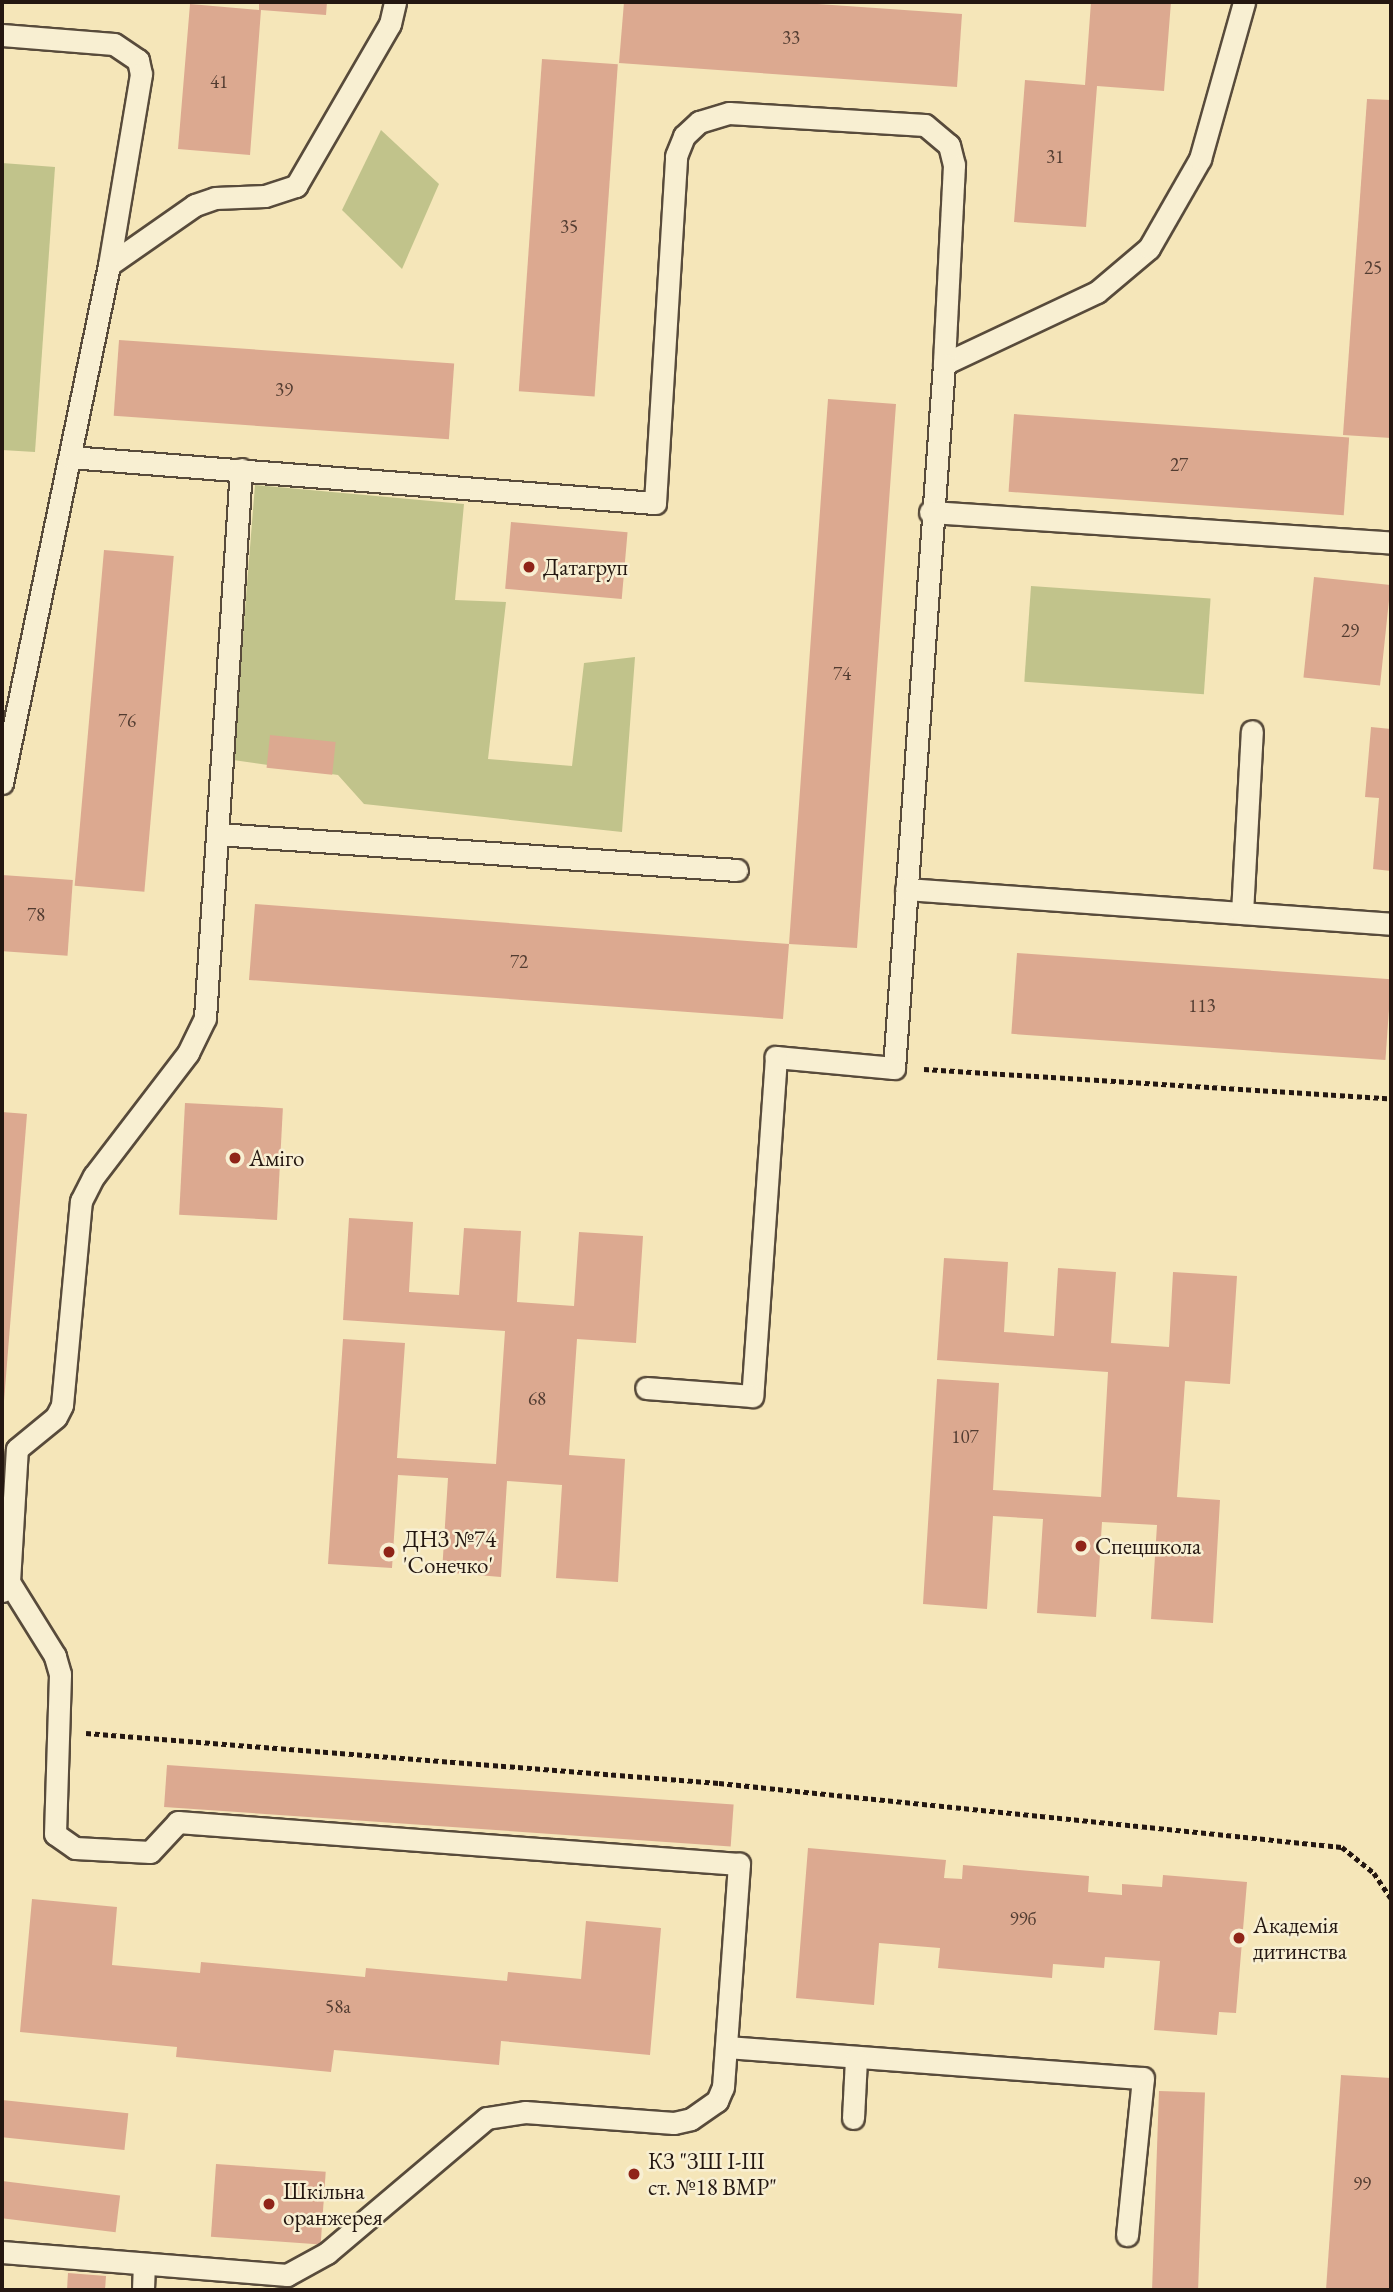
<!DOCTYPE html>
<html>
<head>
<meta charset="utf-8">
<style>
	body { margin:0 }
	#map { position:relative; width:1393px; height:2292px; overflow:hidden; background:#f5e6b9; font-family:"EB Garamond",serif }
	div>[style] { position:absolute }
	.green>* { inset:0; background:#c1c38b; transform-origin:0 0 }
	.building>* { inset:0; background:#dca990; transform-origin:0 0 }
	.path>* { height:4.5px; margin-top:-2.25px; transform-origin:0; background:repeating-linear-gradient(90deg,#241711 0 5px,transparent 0 8.5px) }
	.roads { filter:drop-shadow(2px 0 #584b3b) drop-shadow(-2px 0 #584b3b) drop-shadow(0 2px #584b3b) drop-shadow(0 -2px #584b3b) }
	.service>* { height:21px; margin:-10.5px; padding:0 10.5px; transform-origin:10.5px; border-radius:10.5px; background:#f8efd2 }
	.dots>* { width:19px; height:19px; translate:-50% -50%; box-sizing:border-box; border:4px solid #f8efd2; border-radius:50% }
	span { translate:-50% -50%; white-space:nowrap; text-align:center; line-height:1.15; -webkit-text-stroke:5px #f8efd2; paint-order:stroke }
	.number-label { font-size:19px; color:#523c31 }
	.number-label span { -webkit-text-stroke-width:0 }
	.poi-label { font-size:23px; color:#241711 }
	.left { translate:0 -50%; text-align:left }
	.frame { position:absolute; inset:0; border:4px solid #241711; pointer-events:none }
</style>
</head>
<body>
<div id="map">
	<div class="green">
		<div style="clip-path:polygon(381px 130px,439px 184px,402px 269px,342px 210px)"></div>
		<div style="clip-path:polygon(2px 163px,55px 167px,35px 452px,2px 450px)"></div>
		<div style="clip-path:polygon(255px 485px,464px 504px,455px 600px,506px 602px,488px 759px,572px 766px,584px 663px,635px 657px,622px 832px,364px 804px,338px 775px,233px 760px)"></div>
		<div style="left:1031px;top:586px;width:180px;height:96px;rotate:4deg"></div>
	</div>
	<div class="building">
		<div style="clip-path:polygon(259px 2px,327px 2px,326px 15px,261px 10px,250px 155px,178px 149px,190px 4px,259px 10px)"></div>
		<div style="clip-path:polygon(624px 2px,789px 2px,962px 14px,957px 87px,619px 63px)"></div>
		<div style="clip-path:polygon(1091px 2px,1171px 2px,1164px 91px,1097px 86px,1086px 227px,1014px 222px,1025px 80px,1085px 85px)"></div>
		<div style="left:542px;top:59px;width:76px;height:333px;rotate:4deg"></div>
		<div style="clip-path:polygon(1367px 99px,1391px 100px,1391px 438px,1343px 435px)"></div>
		<div style="left:119px;top:340px;width:336px;height:76px;rotate:4deg"></div>
		<div style="clip-path:polygon(828px 399px,896px 404px,857px 948px,789px 944px,783px 1019px,249px 980px,255px 904px,789px 944px)"></div>
		<div style="left:1014px;top:414px;width:336px;height:78px;rotate:4deg"></div>
		<div style="left:511px;top:522px;width:117px;height:67px;rotate:5deg"></div>
		<div style="left:104px;top:550px;width:70px;height:337px;rotate:5deg"></div>
		<div style="left:1314px;top:577px;width:77px;height:101px;rotate:6deg"></div>
		<div style="clip-path:polygon(1371px 727px,1391px 729px,1391px 871px,1373px 869px,1379px 798px,1365px 797px)"></div>
		<div style="left:270px;top:735px;width:66px;height:33px;rotate:6deg"></div>
		<div style="left:2px;top:875px;width:71px;height:76px;rotate:4deg"></div>
		<div style="left:1017px;top:953px;width:375px;height:81px;rotate:4deg"></div>
		<div style="left:185px;top:1103px;width:98px;height:112px;rotate:3deg"></div>
		<div style="clip-path:polygon(2px 1112px,27px 1114px,4px 1401px,2px 1401px)"></div>
		<div style="clip-path:polygon(349px 1218px,413px 1222px,409px 1292px,459px 1295px,464px 1228px,521px 1231px,517px 1302px,574px 1306px,579px 1232px,643px 1236px,636px 1343px,577px 1339px,569px 1455px,625px 1459px,618px 1582px,556px 1578px,562px 1485px,507px 1481px,501px 1577px,442px 1572px,448px 1478px,398px 1475px,392px 1568px,328px 1564px,343px 1339px,405px 1343px,397px 1458px,496px 1464px,505px 1331px,343px 1320px)"></div>
		<div style="clip-path:polygon(944px 1258px,1008px 1262px,1004px 1332px,1054px 1336px,1058px 1268px,1116px 1272px,1111px 1343px,1169px 1347px,1173px 1272px,1237px 1276px,1230px 1384px,1185px 1381px,1177px 1497px,1220px 1500px,1213px 1623px,1151px 1619px,1157px 1525px,1102px 1522px,1096px 1617px,1037px 1613px,1043px 1519px,993px 1516px,987px 1609px,923px 1604px,937px 1379px,999px 1383px,993px 1490px,1101px 1497px,1108px 1372px,937px 1360px)"></div>
		<div style="left:167px;top:1765px;width:568px;height:42px;rotate:4deg"></div>
		<div style="clip-path:polygon(808px 1848px,946px 1860px,944px 1878px,962px 1879px,963px 1865px,1089px 1876px,1088px 1892px,1122px 1895px,1122px 1884px,1162px 1887px,1163px 1875px,1247px 1882px,1236px 2013px,1219px 2012px,1217px 2035px,1154px 2030px,1160px 1961px,1105px 1957px,1104px 1968px,1053px 1964px,1052px 1978px,938px 1968px,940px 1948px,879px 1943px,874px 2005px,796px 1998px)"></div>
		<div style="clip-path:polygon(32px 1899px,117px 1907px,112px 1965px,200px 1973px,201px 1962px,365px 1977px,366px 1968px,507px 1981px,508px 1972px,581px 1979px,586px 1921px,661px 1928px,650px 2055px,501px 2041px,499px 2065px,334px 2050px,331px 2072px,176px 2057px,177px 2047px,20px 2032px)"></div>
		<div style="clip-path:polygon(1341px 2075px,1391px 2078px,1391px 2290px,1326px 2290px)"></div>
		<div style="left:1159px;top:2091px;width:46px;height:199px;rotate:2deg"></div>
		<div style="left:2px;top:2100px;width:127px;height:37px;rotate:6deg"></div>
		<div style="left:216px;top:2164px;width:110px;height:73px;rotate:4deg"></div>
		<div style="left:2px;top:2181px;width:119px;height:37px;rotate:7deg"></div>
		<div style="clip-path:polygon(68px 2273px,106px 2276px,105px 2290px,67px 2290px)"></div>
	</div>
	<div class="path">
		<div style="left:924px;top:1069px;width:468px;rotate:3.6deg"></div>
		<div style="left:86px;top:1733px;width:635px;rotate:4.52deg"></div>
		<div style="left:719px;top:1783px;width:626px;rotate:5.87deg"></div>
		<div style="left:1342px;top:1847px;width:41px;rotate:39.1deg"></div>
		<div style="left:1374px;top:1873px;width:30px;rotate:56deg"></div>
	</div>
	<div class="roads">
		<div class="service">
			<div style="left:2px;top:35px;width:112px;rotate:4.6deg"></div>
			<div style="left:114px;top:44px;width:29px;rotate:34deg"></div>
			<div style="left:138px;top:60px;width:14px;rotate:78deg"></div>
			<div style="left:141px;top:74px;width:194px;rotate:99.5deg"></div>
			<div style="left:109px;top:265px;width:529px;rotate:101.67deg"></div>
			<div style="left:109px;top:265px;width:105px;rotate:-34.9deg"></div>
			<div style="left:195px;top:205px;width:21px;rotate:-19deg"></div>
			<div style="left:215px;top:198px;width:50px;rotate:-2.3deg"></div>
			<div style="left:265px;top:196px;width:33px;rotate:-18deg"></div>
			<div style="left:296px;top:186px;width:187px;rotate:-59.9deg"></div>
			<div style="left:390px;top:24px;width:23px;rotate:-77deg"></div>
			<div style="left:944px;top:364px;width:169px;rotate:-25.2deg"></div>
			<div style="left:1097px;top:292px;width:68px;rotate:-40.2deg"></div>
			<div style="left:1149px;top:248px;width:103px;rotate:-60.2deg"></div>
			<div style="left:1200px;top:159px;width:163px;rotate:-74.3deg"></div>
			<div style="left:70px;top:457px;width:587px;rotate:4.5deg"></div>
			<div style="left:655px;top:503px;width:348px;rotate:-86.5deg"></div>
			<div style="left:676px;top:156px;width:22px;rotate:-68deg"></div>
			<div style="left:684px;top:136px;width:21px;rotate:-43deg"></div>
			<div style="left:699px;top:122px;width:31px;rotate:-17deg"></div>
			<div style="left:729px;top:113px;width:196px;rotate:3.5deg"></div>
			<div style="left:925px;top:125px;width:31px;rotate:40deg"></div>
			<div style="left:949px;top:145px;width:21px;rotate:76deg"></div>
			<div style="left:954px;top:165px;width:199px;rotate:92.9deg"></div>
			<div style="left:944px;top:364px;width:706px;rotate:94.06deg"></div>
			<div style="left:894px;top:1068px;width:119px;rotate:-174.7deg"></div>
			<div style="left:776px;top:1057px;width:340px;rotate:94deg"></div>
			<div style="left:752px;top:1396px;width:106px;rotate:-175.7deg"></div>
			<div style="left:930px;top:512px;width:462px;rotate:3.8deg"></div>
			<div style="left:217px;top:834px;width:521px;rotate:3.96deg"></div>
			<div style="left:906px;top:889px;width:486px;rotate:4.1deg"></div>
			<div style="left:1242px;top:913px;width:182px;rotate:-86.9deg"></div>
			<div style="left:2px;top:1591px;width:11px;rotate:-52deg"></div>
			<div style="left:9px;top:1582px;width:133px;rotate:-86.6deg"></div>
			<div style="left:17px;top:1449px;width:50px;rotate:-39.4deg"></div>
			<div style="left:56px;top:1417px;width:13px;rotate:-63deg"></div>
			<div style="left:62px;top:1405px;width:205px;rotate:-84.7deg"></div>
			<div style="left:81px;top:1201px;width:28px;rotate:-63deg"></div>
			<div style="left:94px;top:1176px;width:155px;rotate:-52.6deg"></div>
			<div style="left:188px;top:1053px;width:39px;rotate:-64deg"></div>
			<div style="left:205px;top:1018px;width:550px;rotate:-86.25deg"></div>
			<div style="left:727px;top:2047px;width:417px;rotate:4.3deg"></div>
			<div style="left:1143px;top:2078px;width:158px;rotate:95.8deg"></div>
			<div style="left:853px;top:2118px;width:59px;rotate:-87.1deg"></div>
			<div style="left:2px;top:2252px;width:286px;rotate:4.6deg"></div>
			<div style="left:287px;top:2275px;width:46px;rotate:-28.8deg"></div>
			<div style="left:327px;top:2253px;width:209px;rotate:-40.2deg"></div>
			<div style="left:487px;top:2118px;width:38px;rotate:-9deg"></div>
			<div style="left:525px;top:2112px;width:149px;rotate:4.2deg"></div>
			<div style="left:674px;top:2123px;width:17px;rotate:-13deg"></div>
			<div style="left:691px;top:2119px;width:32px;rotate:-35deg"></div>
			<div style="left:717px;top:2101px;width:15px;rotate:-67deg"></div>
			<div style="left:723px;top:2087px;width:224px;rotate:-85.9deg"></div>
			<div style="left:739px;top:1864px;width:563px;rotate:-175.72deg"></div>
			<div style="left:178px;top:1822px;width:41px;rotate:133deg"></div>
			<div style="left:150px;top:1852px;width:75px;rotate:-176.9deg"></div>
			<div style="left:75px;top:1848px;width:24px;rotate:-145deg"></div>
			<div style="left:55px;top:1834px;width:160px;rotate:-88.2deg"></div>
			<div style="left:60px;top:1674px;width:19px;rotate:-106deg"></div>
			<div style="left:55px;top:1656px;width:87px;rotate:-121.9deg"></div>
			<div style="left:143px;top:2290px;width:23px;rotate:-88deg"></div>
		</div>
	</div>
	<div class="dots">
		<div style="left:529px;top:567px;background:#8f2418"></div>
		<div style="left:235px;top:1158px;background:#8f2418"></div>
		<div style="left:1081px;top:1546px;background:#8f2418"></div>
		<div style="left:389px;top:1552px;background:#8f2418"></div>
		<div style="left:1239px;top:1938px;background:#8f2418"></div>
		<div style="left:634px;top:2174px;background:#8f2418"></div>
		<div style="left:269px;top:2204px;background:#8f2418"></div>
	</div>
	<div class="number-label">
		<span style="left:791px;top:38px">33</span>
		<span style="left:219px;top:82px">41</span>
		<span style="left:1055px;top:157px">31</span>
		<span style="left:569px;top:227px">35</span>
		<span style="left:1373px;top:268px">25</span>
		<span style="left:284px;top:390px">39</span>
		<span style="left:1179px;top:465px">27</span>
		<span style="left:1350px;top:631px">29</span>
		<span style="left:842px;top:674px">74</span>
		<span style="left:127px;top:721px">76</span>
		<span style="left:36px;top:915px">78</span>
		<span style="left:519px;top:962px">72</span>
		<span style="left:1202px;top:1006px">113</span>
		<span style="left:537px;top:1399px">68</span>
		<span style="left:965px;top:1437px">107</span>
		<span style="left:1023px;top:1919px">99б</span>
		<span style="left:338px;top:2007px">58а</span>
		<span style="left:1362px;top:2184px">99</span>
	</div>
	<div class="poi-label">
		<span class="left" style="left:543px;top:567px">Датагруп</span>
		<span class="left" style="left:249px;top:1158px">Аміго</span>
		<span class="left" style="left:403px;top:1552px">ДНЗ №74<br>'Сонечко'</span>
		<span class="left" style="left:1095px;top:1546px">Спецшкола</span>
		<span class="left" style="left:1253px;top:1938px">Академія<br>дитинства</span>
		<span class="left" style="left:648px;top:2174px">КЗ "ЗШ І-ІІІ<br>ст. №18 ВМР"</span>
		<span class="left" style="left:283px;top:2204px">Шкільна<br>оранжерея</span>
	</div>
	<div class="frame"></div>
</div>
</body>
</html>
